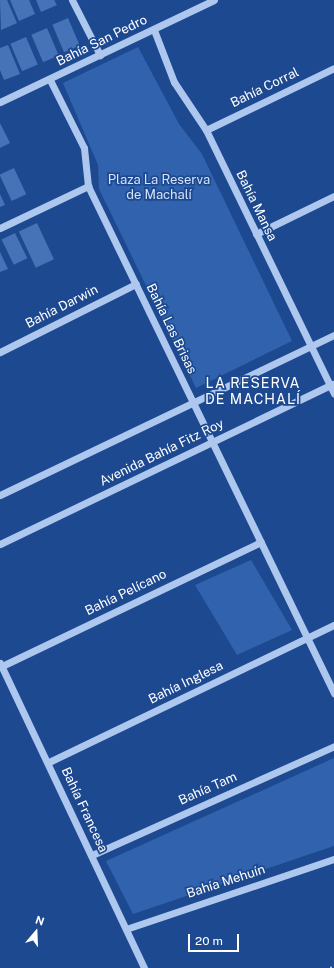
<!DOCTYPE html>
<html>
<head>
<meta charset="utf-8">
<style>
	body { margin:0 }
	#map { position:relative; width:334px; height:968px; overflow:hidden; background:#1d4991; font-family:"Public Sans",sans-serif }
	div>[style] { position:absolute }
	.green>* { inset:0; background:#3162ae }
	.building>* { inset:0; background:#4672b8; transform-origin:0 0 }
	.path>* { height:2.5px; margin-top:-1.25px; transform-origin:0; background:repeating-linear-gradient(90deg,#adc7ee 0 2px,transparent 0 5px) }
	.minor>* { height:7px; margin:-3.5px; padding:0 3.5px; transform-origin:3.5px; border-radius:3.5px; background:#adc7ee }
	span { translate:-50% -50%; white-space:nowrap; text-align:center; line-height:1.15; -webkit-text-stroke:3.5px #1d4991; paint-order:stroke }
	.street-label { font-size:13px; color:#fff }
	.park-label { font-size:13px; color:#d3e3fa }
	.neighbourhood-label { font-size:14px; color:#fff; letter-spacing:1px }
	.north { position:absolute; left:16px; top:912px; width:40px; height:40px; -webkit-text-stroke:3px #1d4991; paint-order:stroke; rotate:19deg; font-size:11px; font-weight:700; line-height:16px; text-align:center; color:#fff }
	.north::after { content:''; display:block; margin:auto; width:14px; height:18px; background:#fff; clip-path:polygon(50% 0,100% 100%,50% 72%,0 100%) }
	.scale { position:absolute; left:188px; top:934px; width:51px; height:18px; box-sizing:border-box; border:2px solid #fff; border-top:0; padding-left:5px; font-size:12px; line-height:14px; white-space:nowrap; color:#fff; -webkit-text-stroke:3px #1d4991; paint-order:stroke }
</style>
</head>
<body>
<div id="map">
	<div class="green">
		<div style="clip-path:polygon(138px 47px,179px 124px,202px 154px,292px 341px,196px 388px,99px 189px,98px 165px,63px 83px)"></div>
		<div style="clip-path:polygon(251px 560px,292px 630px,237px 655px,195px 585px)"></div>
		<div style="clip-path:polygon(334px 758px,334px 846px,133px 914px,106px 861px)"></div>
	</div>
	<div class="building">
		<div style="clip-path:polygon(0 0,7px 0,17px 23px,1px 30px)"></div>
		<div style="clip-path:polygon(10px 0,29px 0,35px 14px,19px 21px)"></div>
		<div style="clip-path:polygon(36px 0,54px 0,57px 5px,41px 12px)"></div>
		<div style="left:68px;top:18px;width:30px;height:17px;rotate:67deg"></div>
		<div style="left:47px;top:28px;width:30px;height:17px;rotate:67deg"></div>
		<div style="left:26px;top:37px;width:30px;height:17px;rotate:67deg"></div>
		<div style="clip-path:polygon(8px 45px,20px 74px,4px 80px,0 70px,0 48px)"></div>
		<div style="clip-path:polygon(0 123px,10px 143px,0 148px)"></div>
		<div style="left:14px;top:168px;width:29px;height:16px;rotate:65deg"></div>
		<div style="clip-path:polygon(0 194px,5px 205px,0 207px)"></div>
		<div style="left:37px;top:223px;width:40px;height:20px;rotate:65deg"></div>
		<div style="left:15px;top:233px;width:28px;height:15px;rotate:64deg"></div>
		<div style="clip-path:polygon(0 252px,8px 269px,0 272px)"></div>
	</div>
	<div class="path">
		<div style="left:330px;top:968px;width:4px;rotate:-14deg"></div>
	</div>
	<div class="minor">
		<div style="left:72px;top:0;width:62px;rotate:63deg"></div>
		<div style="left:154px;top:30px;width:56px;rotate:69deg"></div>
		<div style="left:174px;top:82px;width:58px;rotate:56.3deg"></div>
		<div style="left:206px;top:130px;width:293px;rotate:64.1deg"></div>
		<div style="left:50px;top:80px;width:76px;rotate:63.4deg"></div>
		<div style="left:84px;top:148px;width:38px;rotate:84deg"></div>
		<div style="left:88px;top:186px;width:564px;rotate:64.12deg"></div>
		<div style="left:0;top:102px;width:237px;rotate:-25.5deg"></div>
		<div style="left:206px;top:130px;width:142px;rotate:-25.8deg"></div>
		<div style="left:0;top:228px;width:98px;rotate:-25.5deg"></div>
		<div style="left:256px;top:234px;width:87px;rotate:-26deg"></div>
		<div style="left:0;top:352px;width:152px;rotate:-26.6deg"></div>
		<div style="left:0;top:495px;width:370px;rotate:-25.6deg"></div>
		<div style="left:0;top:544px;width:369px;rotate:-25.7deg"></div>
		<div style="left:0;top:663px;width:337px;rotate:64.7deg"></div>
		<div style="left:2px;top:666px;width:287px;rotate:-25.6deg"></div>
		<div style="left:49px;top:762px;width:316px;rotate:-25.7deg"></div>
		<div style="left:92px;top:855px;width:265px;rotate:-24.2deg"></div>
		<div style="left:126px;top:929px;width:219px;rotate:-18.6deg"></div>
	</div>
	<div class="street-label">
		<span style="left:102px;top:41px;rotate:-26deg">Bahía San Pedro</span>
		<span style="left:265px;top:88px;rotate:-26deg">Bahía Corral</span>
		<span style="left:256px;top:206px;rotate:64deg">Bahía Mansa</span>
		<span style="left:62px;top:307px;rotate:-27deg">Bahía Darwin</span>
		<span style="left:171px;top:329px;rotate:64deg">Bahía Las Brisas</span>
		<span style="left:162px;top:453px;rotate:-26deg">Avenida Bahía Fitz Roy</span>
		<span style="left:126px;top:593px;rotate:-26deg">Bahía Pelícano</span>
		<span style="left:186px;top:683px;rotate:-26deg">Bahía Inglesa</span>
		<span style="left:208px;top:789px;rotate:-24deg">Bahía Tam</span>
		<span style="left:84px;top:810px;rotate:65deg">Bahía Francesa</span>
		<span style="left:226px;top:882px;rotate:-18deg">Bahía Mehuín</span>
	</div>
	<div class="park-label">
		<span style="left:159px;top:188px">Plaza La Reserva<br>de Machalí</span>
	</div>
	<div class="neighbourhood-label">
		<span style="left:253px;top:391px">LA RESERVA<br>DE MACHALÍ</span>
	</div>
	<div class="north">N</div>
	<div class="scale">20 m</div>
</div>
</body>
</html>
